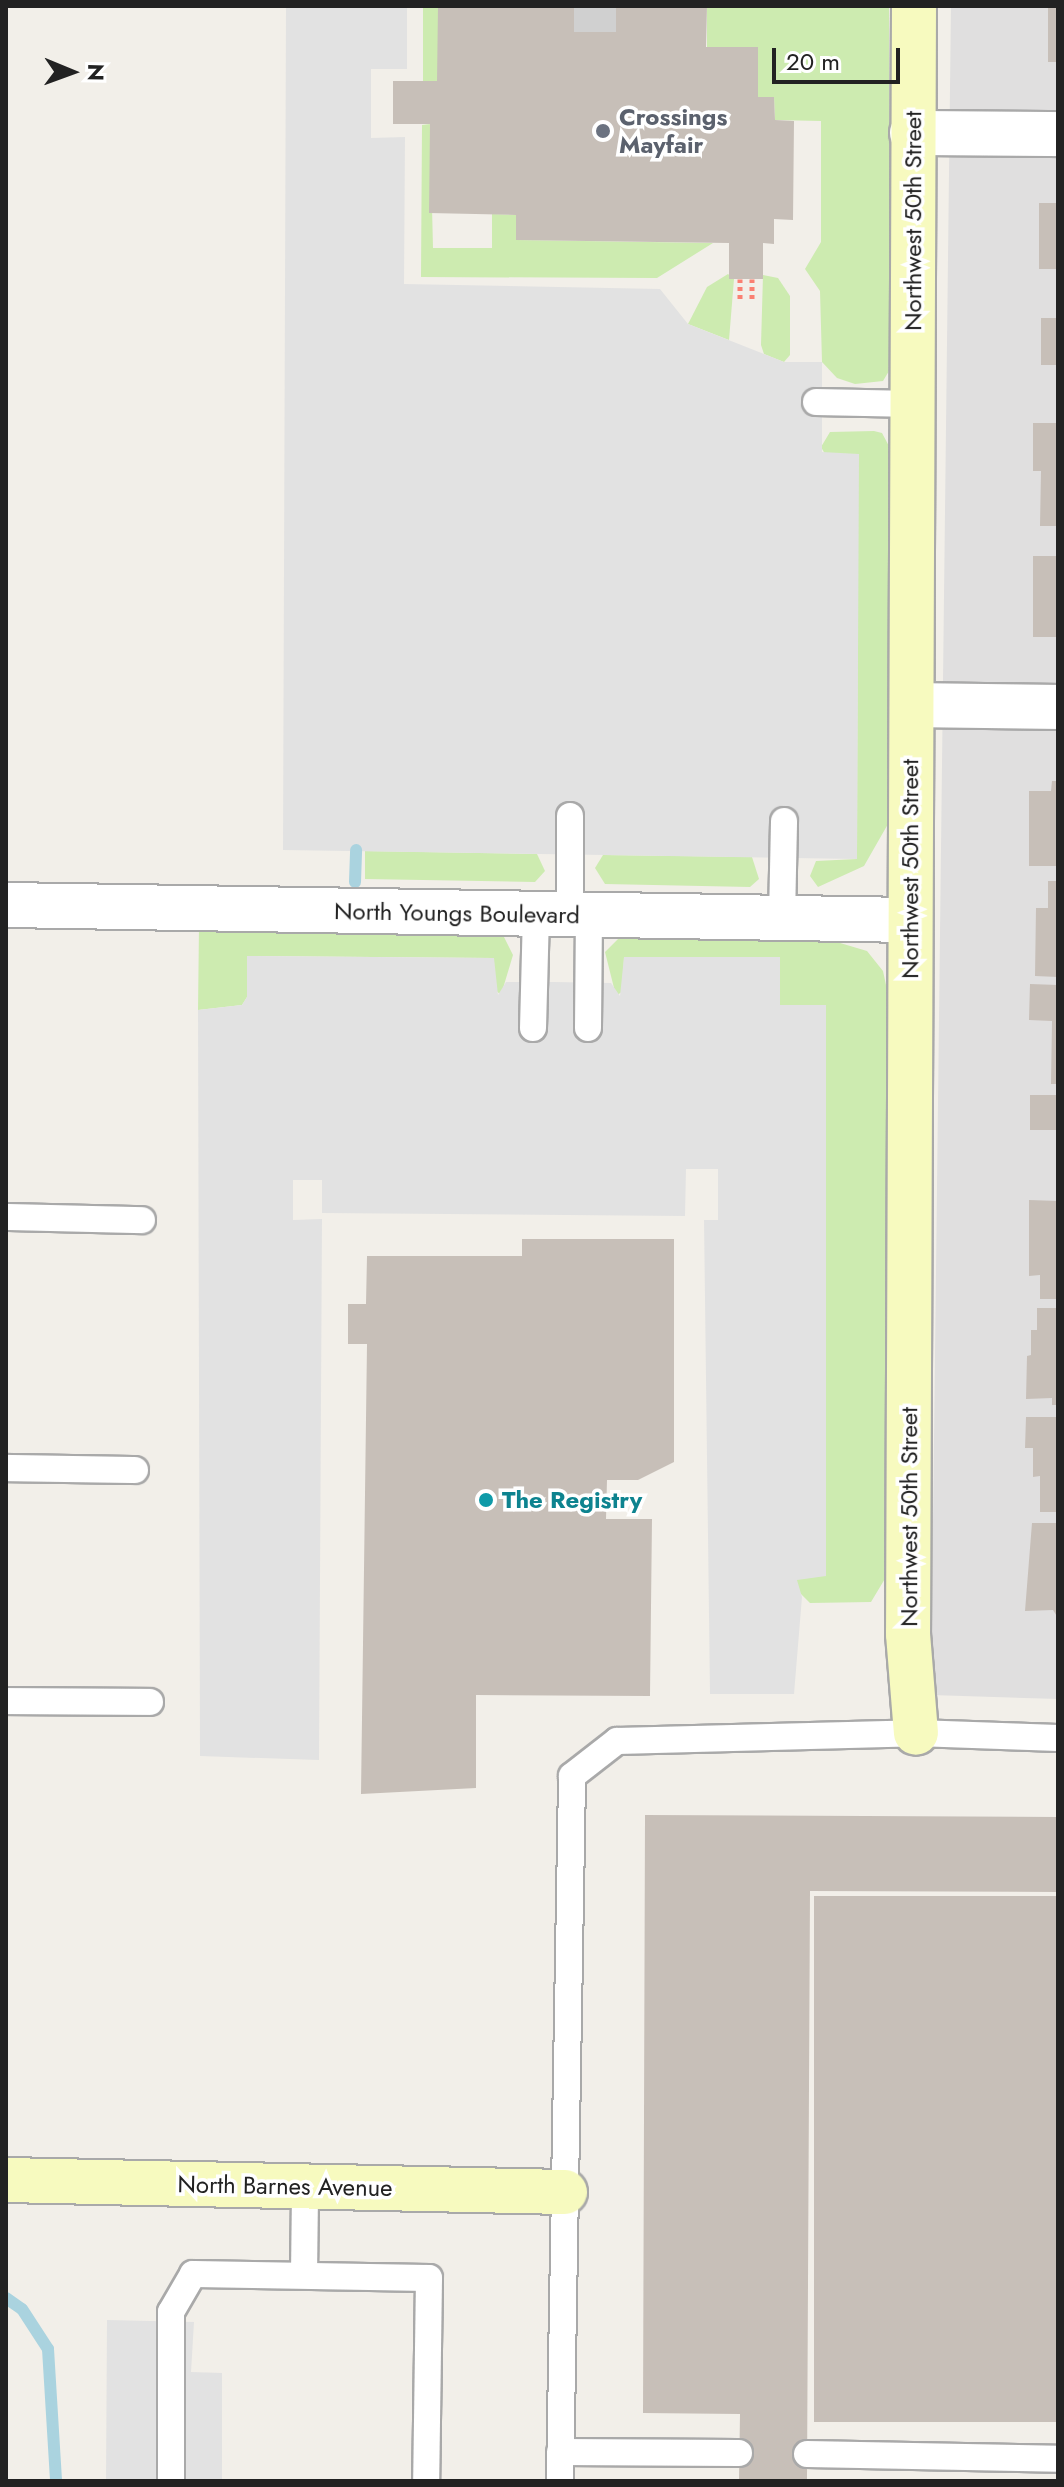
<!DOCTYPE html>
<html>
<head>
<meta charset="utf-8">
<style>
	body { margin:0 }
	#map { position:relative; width:1064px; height:2487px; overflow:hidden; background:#f2efe9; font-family:Jost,sans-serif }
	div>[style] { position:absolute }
	.residential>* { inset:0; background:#e0dfdf }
	.religious>* { inset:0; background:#d0d0d0; transform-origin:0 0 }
	.grass>* { inset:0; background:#cdebb0; transform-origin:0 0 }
	.parking>* { inset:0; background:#e2e2e2 }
	.stream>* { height:12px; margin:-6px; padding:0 6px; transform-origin:6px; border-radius:6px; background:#aad3df }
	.building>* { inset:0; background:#c7bfb8; transform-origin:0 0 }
	.path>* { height:5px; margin-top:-2.5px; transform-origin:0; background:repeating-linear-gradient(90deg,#fa8072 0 4px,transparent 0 8px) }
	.roads { filter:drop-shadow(2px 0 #a9a9a9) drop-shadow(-2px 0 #a9a9a9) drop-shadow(0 2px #a9a9a9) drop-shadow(0 -2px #a9a9a9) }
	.lane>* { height:26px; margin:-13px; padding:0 13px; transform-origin:13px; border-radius:13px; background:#fff }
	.street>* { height:44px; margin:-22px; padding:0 22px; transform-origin:22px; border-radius:22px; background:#fff }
	.secondary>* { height:44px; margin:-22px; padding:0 22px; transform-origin:22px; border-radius:22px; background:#f7fabf }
	.dots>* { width:22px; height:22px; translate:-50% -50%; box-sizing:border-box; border:4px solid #fff; border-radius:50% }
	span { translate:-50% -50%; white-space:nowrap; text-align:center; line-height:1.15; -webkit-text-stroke:7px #fff; paint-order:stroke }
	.worship-label { font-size:24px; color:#5b616d; font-weight:700 }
	.left { translate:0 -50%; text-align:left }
	.street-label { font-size:24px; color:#222 }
	.culture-label { font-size:24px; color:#0d838f; font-weight:700 }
	.frame { position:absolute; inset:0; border:8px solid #222; pointer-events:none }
	.north { position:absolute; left:32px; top:32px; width:80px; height:80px; -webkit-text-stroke:6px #fff; paint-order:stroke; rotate:91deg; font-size:22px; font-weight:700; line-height:32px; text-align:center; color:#222 }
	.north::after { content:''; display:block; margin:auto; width:28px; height:36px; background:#222; clip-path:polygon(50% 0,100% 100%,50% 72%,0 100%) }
	.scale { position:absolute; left:772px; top:48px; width:128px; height:36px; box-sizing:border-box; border:4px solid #222; border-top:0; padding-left:10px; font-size:24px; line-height:28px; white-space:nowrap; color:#222; -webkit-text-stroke:6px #fff; paint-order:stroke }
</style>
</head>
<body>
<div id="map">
	<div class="residential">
		<div style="clip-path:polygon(951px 6px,1058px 6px,1058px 1699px,931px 1695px)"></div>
	</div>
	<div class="religious">
		<div style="left:574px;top:6px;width:42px;height:26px"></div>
	</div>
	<div class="grass">
		<div style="left:423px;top:6px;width:15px;height:75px"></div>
		<div style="clip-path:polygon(707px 6px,889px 6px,889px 371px,883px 381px,855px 384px,837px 378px,822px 362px,820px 291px,805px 269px,821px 242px,821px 121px,775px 120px,774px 97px,758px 97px,758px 47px,707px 47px)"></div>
		<div style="clip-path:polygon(430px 124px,433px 248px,492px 248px,492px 214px,516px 215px,517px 240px,713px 243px,657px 278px,421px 277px,422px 125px)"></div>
		<div style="clip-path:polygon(728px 274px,734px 279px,729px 340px,688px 324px,707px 287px)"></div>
		<div style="clip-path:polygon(763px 275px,778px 278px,790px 296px,790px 355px,784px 362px,764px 354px,761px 345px)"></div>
		<div style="clip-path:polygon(874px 431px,882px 433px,890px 448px,888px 824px,864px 866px,818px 887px,810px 876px,816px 861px,857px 859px,858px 454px,825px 454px,821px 447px,830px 432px)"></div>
		<div style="clip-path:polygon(365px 851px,537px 854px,545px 871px,535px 882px,365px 879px)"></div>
		<div style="clip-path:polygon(603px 855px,752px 857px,759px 879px,750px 887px,605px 884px,595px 868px)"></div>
		<div style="clip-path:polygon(199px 926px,503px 935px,513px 955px,501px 995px,494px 989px,494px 958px,248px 956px,247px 997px,242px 1005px,198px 1010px)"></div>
		<div style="clip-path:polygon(620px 937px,830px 940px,867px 951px,883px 971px,889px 999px,886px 1577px,871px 1602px,810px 1603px,796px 1589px,797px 1579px,826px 1575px,826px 1005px,780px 1006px,779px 957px,624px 957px,623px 991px,616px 996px,605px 952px)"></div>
	</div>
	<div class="parking">
		<div style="clip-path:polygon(286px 6px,407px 6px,407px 69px,371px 69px,371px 138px,405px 137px,404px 284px,660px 289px,688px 324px,784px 362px,822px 362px,822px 452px,859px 454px,857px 859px,283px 850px)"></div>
		<div style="clip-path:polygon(247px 956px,494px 958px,498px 995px,506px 982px,554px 982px,611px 983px,620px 996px,624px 957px,780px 957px,780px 1005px,826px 1005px,826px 1576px,797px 1580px,802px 1597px,794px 1694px,710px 1694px,704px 1220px,718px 1220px,718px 1169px,686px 1169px,685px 1216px,322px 1213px,322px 1180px,293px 1180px,293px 1220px,322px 1219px,319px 1760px,200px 1756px,198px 1010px,242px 1005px,247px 997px)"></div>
		<div style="clip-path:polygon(107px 2320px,194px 2322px,191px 2372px,222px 2373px,222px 2481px,106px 2481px)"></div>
	</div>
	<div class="stream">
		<div style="left:355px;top:882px;width:32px;rotate:-88deg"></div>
		<div style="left:6px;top:2298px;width:19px;rotate:35deg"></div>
		<div style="left:22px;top:2309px;width:48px;rotate:57deg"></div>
		<div style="left:48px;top:2349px;width:132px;rotate:86.5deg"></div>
	</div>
	<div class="building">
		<div style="clip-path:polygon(438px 6px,574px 6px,574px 32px,616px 32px,616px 6px,707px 6px,706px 47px,758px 47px,758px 97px,774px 97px,775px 120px,794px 121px,793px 220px,774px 219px,774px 244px,763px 243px,763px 279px,729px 279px,729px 243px,516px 240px,516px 215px,429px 213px,430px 124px,393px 124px,393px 81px,437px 81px)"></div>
		<div style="left:1048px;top:6px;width:10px;height:56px"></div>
		<div style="left:1039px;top:203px;width:19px;height:66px"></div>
		<div style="left:1041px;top:318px;width:17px;height:47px"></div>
		<div style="clip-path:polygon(1033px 423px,1058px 423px,1058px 526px,1040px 526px,1041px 471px,1033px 471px)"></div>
		<div style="left:1033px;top:556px;width:25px;height:81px"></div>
		<div style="clip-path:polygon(1052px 781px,1058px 781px,1058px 866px,1029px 866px,1029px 791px,1051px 791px)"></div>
		<div style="clip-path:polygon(1048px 881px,1058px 881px,1058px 977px,1035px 976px,1036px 908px,1048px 908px)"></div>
		<div style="clip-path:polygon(1030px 984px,1058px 985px,1058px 1084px,1051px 1084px,1052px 1021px,1029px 1020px)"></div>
		<div style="left:1030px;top:1095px;width:28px;height:35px"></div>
		<div style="clip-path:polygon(1029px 1200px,1058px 1201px,1058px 1299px,1040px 1299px,1040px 1275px,1029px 1276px)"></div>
		<div style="clip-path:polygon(522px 1239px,674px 1239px,674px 1462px,638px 1480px,607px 1480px,606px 1519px,652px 1519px,650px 1696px,476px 1695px,476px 1788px,361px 1794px,367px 1344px,348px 1344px,348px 1304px,366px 1304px,367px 1256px,522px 1256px)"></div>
		<div style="clip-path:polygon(1037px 1308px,1058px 1308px,1058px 1405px,1052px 1405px,1052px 1398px,1026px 1399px,1027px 1356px,1031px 1355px,1031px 1330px,1037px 1330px)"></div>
		<div style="clip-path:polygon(1026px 1417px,1058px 1417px,1058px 1512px,1040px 1512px,1040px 1476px,1033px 1477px,1033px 1448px,1025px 1448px)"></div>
		<div style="clip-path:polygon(1032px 1523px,1058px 1523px,1058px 1618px,1053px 1610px,1025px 1611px)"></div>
		<div style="clip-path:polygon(645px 1815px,1058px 1817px,1058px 1892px,810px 1891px,807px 2481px,739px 2481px,740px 2414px,643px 2413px)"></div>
		<div style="left:814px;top:1896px;width:244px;height:526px"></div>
	</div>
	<div class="path">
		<div style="left:740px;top:279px;width:20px;rotate:90deg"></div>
		<div style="left:752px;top:279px;width:20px;rotate:90deg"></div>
	</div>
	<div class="roads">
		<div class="lane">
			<div style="left:816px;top:402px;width:98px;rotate:1.2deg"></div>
			<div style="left:570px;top:914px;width:98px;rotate:-90deg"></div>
			<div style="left:782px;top:918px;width:97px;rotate:-88.8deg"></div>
			<div style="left:533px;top:1028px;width:114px;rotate:-88.5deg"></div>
			<div style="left:588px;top:1028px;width:113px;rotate:-89.5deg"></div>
			<div style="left:6px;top:1217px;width:136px;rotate:1.3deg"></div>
			<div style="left:6px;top:1468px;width:129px;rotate:0.9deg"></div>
			<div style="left:6px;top:1701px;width:144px;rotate:0.4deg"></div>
			<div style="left:304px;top:2275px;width:88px;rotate:-89.3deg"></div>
			<div style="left:560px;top:2452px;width:179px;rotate:0.3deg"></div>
			<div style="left:807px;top:2454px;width:251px;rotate:1.1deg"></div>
			<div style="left:171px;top:2481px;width:169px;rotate:-90deg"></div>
			<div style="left:171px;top:2312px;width:44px;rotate:-59.9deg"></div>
			<div style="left:193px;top:2274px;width:236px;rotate:1deg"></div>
			<div style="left:429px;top:2278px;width:203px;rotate:90.8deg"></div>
			<div style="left:560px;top:2481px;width:705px;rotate:-89.02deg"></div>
			<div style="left:572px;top:1776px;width:57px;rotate:-37.9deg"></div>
			<div style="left:617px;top:1741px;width:299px;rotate:-1.5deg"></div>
			<div style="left:916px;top:1733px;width:142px;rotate:2deg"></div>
		</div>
		<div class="street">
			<div style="left:912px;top:133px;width:146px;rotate:0.4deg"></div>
			<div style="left:912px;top:705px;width:146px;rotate:0.8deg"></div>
			<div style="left:6px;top:905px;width:903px;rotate:0.95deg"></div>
		</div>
		<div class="secondary">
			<div style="left:914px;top:6px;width:1628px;rotate:90.21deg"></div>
			<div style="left:908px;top:1634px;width:99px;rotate:85.4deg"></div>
			<div style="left:6px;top:2180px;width:559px;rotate:1.23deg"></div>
		</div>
	</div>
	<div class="dots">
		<div style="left:603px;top:131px;background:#6b7280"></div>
		<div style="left:486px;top:1500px;background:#0f9aa8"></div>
	</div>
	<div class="worship-label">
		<span class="left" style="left:619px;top:131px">Crossings<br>Mayfair</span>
	</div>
	<div class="street-label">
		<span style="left:913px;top:221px;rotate:-90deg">Northwest 50th Street</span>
		<span style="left:910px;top:869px;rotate:-90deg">Northwest 50th Street</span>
		<span style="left:457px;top:913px;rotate:1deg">North Youngs Boulevard</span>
		<span style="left:909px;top:1517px;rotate:-90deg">Northwest 50th Street</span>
		<span style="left:285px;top:2186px;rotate:1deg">North Barnes Avenue</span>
	</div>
	<div class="culture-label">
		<span class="left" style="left:502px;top:1500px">The Registry</span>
	</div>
	<div class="frame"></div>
	<div class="north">N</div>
	<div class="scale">20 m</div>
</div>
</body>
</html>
